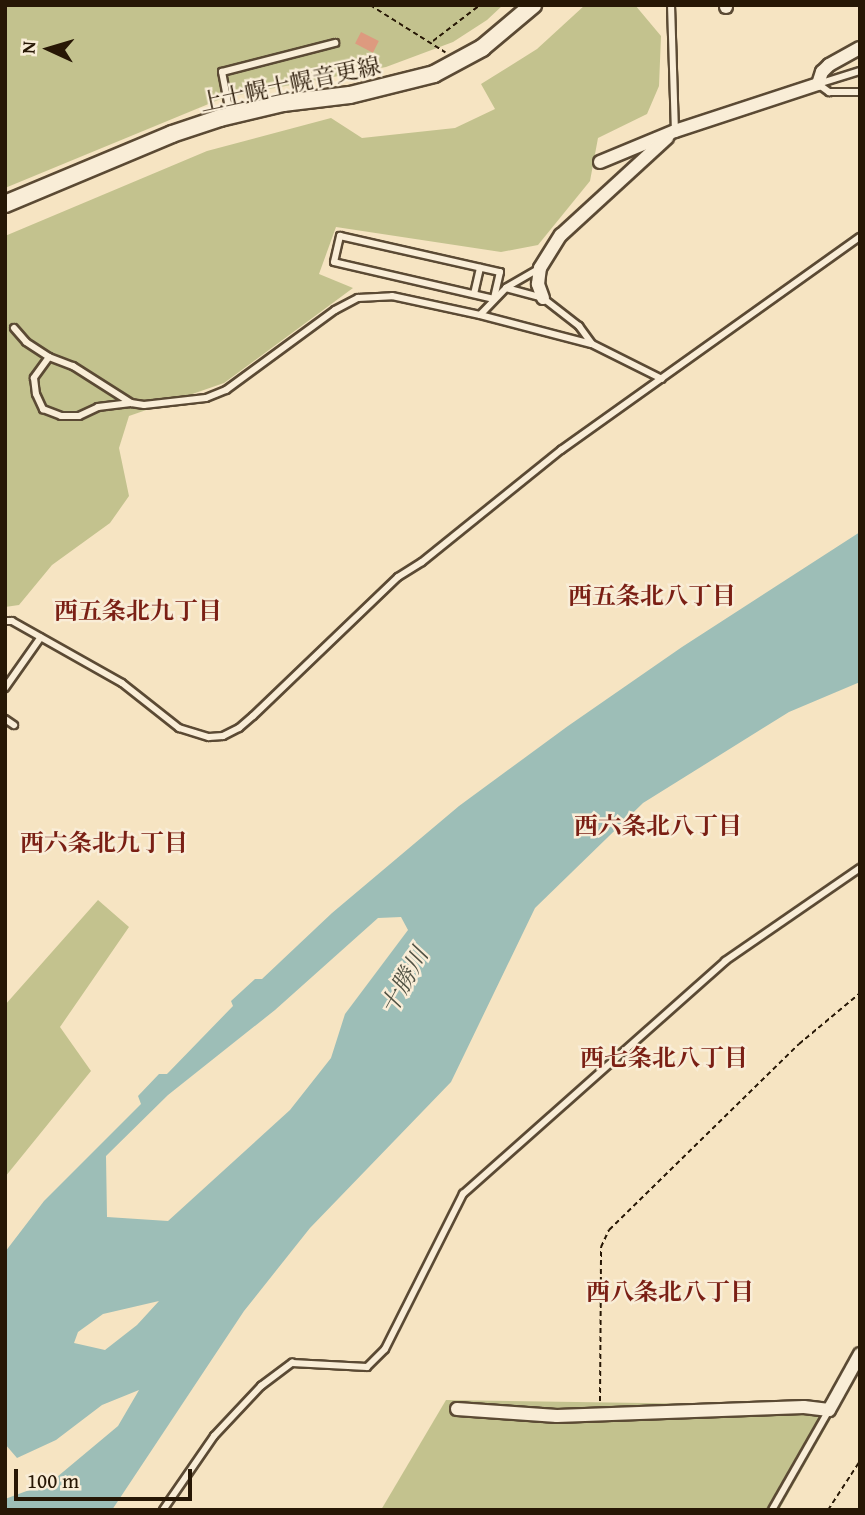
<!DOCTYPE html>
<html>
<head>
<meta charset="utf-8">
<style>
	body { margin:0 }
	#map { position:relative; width:865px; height:1515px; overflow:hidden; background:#f6e4c2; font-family:"Gentium Book Plus","Noto Serif JP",serif }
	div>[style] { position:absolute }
	.green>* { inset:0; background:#c3c28e }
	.water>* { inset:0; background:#9dbeb7 }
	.building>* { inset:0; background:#dd9a7f; transform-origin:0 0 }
	.path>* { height:2px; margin-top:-1px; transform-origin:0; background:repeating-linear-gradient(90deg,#271705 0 5px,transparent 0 8.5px) }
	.roads { filter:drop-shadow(2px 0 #5b4a34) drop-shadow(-2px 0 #5b4a34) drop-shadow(0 2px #5b4a34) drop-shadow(0 -2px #5b4a34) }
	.service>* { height:6px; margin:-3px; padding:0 3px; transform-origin:3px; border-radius:3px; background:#f9edd7 }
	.minor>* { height:12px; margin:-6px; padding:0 6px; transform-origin:6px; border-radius:6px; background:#f9edd7 }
	.secondary>* { height:16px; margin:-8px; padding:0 8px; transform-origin:8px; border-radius:8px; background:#f9edd7 }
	span { translate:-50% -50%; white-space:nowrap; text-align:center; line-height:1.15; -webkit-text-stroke:5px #f9edd7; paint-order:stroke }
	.street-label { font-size:23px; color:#271705 }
	.neighbourhood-label { font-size:24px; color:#7a1f14; font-weight:700 }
	.water-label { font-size:24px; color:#505143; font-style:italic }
	.frame { position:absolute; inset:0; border:7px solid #271705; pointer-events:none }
	.north { position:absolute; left:14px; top:14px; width:70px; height:70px; -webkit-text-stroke:5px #f9edd7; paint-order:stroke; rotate:274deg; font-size:19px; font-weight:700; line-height:28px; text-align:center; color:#271705 }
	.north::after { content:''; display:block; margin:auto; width:24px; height:32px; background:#271705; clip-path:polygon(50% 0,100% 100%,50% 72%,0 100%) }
	.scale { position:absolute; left:14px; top:1469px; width:178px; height:32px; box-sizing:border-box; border:4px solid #271705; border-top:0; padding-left:9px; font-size:21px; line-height:24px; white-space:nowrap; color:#271705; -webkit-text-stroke:5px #f9edd7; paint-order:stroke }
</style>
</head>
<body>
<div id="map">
	<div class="green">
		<div style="clip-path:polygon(5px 5px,503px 5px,487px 20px,453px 42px,386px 67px,223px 98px,5px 188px)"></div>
		<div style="clip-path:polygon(585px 5px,635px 5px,661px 36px,659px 86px,647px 114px,598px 138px,590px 181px,538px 245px,501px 252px,336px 227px,319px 274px,353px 288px,224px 383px,129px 416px,119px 448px,129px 496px,110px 523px,52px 565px,19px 605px,5px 607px,5px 236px,207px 151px,331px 118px,362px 138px,455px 128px,495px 109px,481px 84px,537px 49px)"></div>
		<div style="clip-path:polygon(98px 900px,129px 927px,60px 1027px,91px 1071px,5px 1177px,5px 1005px)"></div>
		<div style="clip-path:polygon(446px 1400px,838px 1406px,779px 1510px,381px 1510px)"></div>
	</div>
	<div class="water">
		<div style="clip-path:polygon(evenodd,860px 532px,860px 682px,789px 712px,643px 803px,535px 908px,451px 1082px,310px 1228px,244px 1311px,112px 1510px,5px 1510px,5px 1499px,51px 1482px,118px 1426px,139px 1390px,102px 1405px,56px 1440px,17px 1458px,5px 1444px,5px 1252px,44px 1201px,141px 1104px,138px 1096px,159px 1074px,167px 1074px,233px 1006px,231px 1001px,255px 979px,262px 979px,332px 913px,459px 806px,568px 726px,682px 647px,860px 532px,378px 918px,401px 917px,408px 930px,345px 1014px,331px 1058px,290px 1110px,168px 1221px,107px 1217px,106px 1156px,168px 1095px,275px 1010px,378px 918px,860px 532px,159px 1301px,137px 1325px,105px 1350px,74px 1343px,78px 1332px,103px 1314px,159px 1301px)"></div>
	</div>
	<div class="building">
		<div style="left:361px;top:32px;width:20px;height:13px;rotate:27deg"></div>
	</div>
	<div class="path">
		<div style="left:370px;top:5px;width:89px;rotate:32.1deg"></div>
		<div style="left:433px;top:41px;width:59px;rotate:-37.5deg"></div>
		<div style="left:600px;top:1401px;width:154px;rotate:-89.6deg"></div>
		<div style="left:601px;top:1247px;width:19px;rotate:-65deg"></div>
		<div style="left:609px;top:1230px;width:266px;rotate:-44.4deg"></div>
		<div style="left:799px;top:1044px;width:80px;rotate:-39.9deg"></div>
		<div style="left:828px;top:1510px;width:59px;rotate:-56.9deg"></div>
	</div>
	<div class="roads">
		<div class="service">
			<div style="left:671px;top:5px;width:126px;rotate:88.2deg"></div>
			<div style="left:818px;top:84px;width:14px;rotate:36deg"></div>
			<div style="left:829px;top:92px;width:31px"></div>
			<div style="left:818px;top:84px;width:44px;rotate:-17.2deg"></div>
			<div style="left:230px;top:113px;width:42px;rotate:-101deg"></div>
			<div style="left:222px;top:72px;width:117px;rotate:-14.4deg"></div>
			<div style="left:340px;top:236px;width:164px;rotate:12.7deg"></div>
			<div style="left:500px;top:272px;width:28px;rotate:103deg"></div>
			<div style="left:494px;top:299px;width:164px;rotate:-167deg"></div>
			<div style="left:334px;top:262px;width:27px;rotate:-77deg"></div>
			<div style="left:540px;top:268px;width:39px;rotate:150deg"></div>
			<div style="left:506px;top:288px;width:38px;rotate:15deg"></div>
			<div style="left:543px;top:298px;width:46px;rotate:37.9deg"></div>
			<div style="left:579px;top:326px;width:22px;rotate:54deg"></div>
			<div style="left:592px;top:344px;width:78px;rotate:26.6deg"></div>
			<div style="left:506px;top:288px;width:37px;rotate:134deg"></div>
			<div style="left:480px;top:315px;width:115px;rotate:14.6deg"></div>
			<div style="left:474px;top:294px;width:27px;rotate:-77deg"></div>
			<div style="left:14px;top:328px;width:18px;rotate:49deg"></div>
			<div style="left:26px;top:342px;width:27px;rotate:33deg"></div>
			<div style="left:49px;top:357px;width:26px;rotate:21deg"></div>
			<div style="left:73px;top:366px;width:69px;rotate:32.5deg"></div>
			<div style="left:131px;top:403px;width:13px;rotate:9deg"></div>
			<div style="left:144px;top:405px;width:62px;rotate:-6.4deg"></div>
			<div style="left:206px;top:398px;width:22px;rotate:-22deg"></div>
			<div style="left:226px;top:390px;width:135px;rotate:-36.3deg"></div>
			<div style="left:335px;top:310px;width:26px;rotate:-28deg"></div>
			<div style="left:358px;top:298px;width:34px;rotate:-3deg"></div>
			<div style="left:392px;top:296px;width:90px;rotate:12.2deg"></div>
			<div style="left:49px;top:357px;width:26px;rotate:126deg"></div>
			<div style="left:34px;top:378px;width:16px;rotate:83deg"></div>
			<div style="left:36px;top:394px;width:17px;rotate:65deg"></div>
			<div style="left:43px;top:409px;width:19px;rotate:21deg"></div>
			<div style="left:61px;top:416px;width:18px"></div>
			<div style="left:79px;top:416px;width:21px;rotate:-25deg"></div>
			<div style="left:98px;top:407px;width:33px;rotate:-7deg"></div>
			<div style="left:5px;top:621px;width:7px"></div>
			<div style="left:12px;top:621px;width:126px;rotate:29.4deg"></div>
			<div style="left:122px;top:683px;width:73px;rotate:38.3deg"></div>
			<div style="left:179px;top:728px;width:31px;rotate:17deg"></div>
			<div style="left:209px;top:737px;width:14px;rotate:-4deg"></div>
			<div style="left:223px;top:736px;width:18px;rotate:-27deg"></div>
			<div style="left:239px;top:728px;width:18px;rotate:-41deg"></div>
			<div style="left:253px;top:716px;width:201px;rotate:-43.8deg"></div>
			<div style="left:398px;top:577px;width:28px;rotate:-32deg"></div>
			<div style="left:422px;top:562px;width:179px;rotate:-38.9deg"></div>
			<div style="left:561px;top:450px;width:367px;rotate:-35.5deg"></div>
			<div style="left:5px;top:688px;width:62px;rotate:-54.8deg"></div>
			<div style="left:5px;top:719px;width:11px;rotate:34deg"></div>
			<div style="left:163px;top:1510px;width:90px;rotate:-55.4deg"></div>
			<div style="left:214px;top:1436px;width:69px;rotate:-46.8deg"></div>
			<div style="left:261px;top:1386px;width:39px;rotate:-37deg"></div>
			<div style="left:292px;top:1363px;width:75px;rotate:3.1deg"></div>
			<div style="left:367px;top:1367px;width:25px;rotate:-45deg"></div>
			<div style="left:385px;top:1349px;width:174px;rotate:-63.3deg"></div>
			<div style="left:463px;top:1194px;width:351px;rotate:-41.6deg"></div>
			<div style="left:725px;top:961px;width:164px;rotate:-34.6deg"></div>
			<div style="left:772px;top:1510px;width:115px;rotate:-60.3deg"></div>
		</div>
		<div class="minor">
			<div style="left:726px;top:5px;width:2px;rotate:90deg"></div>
			<div style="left:600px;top:162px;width:81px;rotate:-22.5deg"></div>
			<div style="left:675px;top:131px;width:151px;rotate:-18.2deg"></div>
			<div style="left:818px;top:84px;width:13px;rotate:-72deg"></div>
			<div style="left:822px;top:72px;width:10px;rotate:-45deg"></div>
			<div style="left:829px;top:65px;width:35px;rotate:-29deg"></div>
			<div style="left:543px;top:298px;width:15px;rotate:-110deg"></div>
			<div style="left:538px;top:284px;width:16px;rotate:-83deg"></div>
			<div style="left:540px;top:268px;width:39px;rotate:-58deg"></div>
			<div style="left:561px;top:235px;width:144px;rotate:-42.5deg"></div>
			<div style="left:457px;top:1409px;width:100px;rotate:4deg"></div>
			<div style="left:557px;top:1416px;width:247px;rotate:-2.1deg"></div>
			<div style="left:804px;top:1407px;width:25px;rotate:7deg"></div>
			<div style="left:829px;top:1410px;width:64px;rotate:-61deg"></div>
		</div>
		<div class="secondary">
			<div style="left:5px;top:204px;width:181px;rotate:-22.7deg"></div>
			<div style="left:172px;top:134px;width:51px;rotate:-18.4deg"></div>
			<div style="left:220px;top:118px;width:65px;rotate:-13.4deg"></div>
			<div style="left:283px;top:103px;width:67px;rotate:-6.8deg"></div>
			<div style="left:350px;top:95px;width:87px;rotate:-14deg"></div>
			<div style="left:434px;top:74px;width:55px;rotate:-28.4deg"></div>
			<div style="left:482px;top:48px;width:67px;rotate:-40.1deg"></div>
		</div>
	</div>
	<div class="street-label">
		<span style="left:290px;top:84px;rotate:-12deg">上士幌士幌音更線</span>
	</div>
	<div class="neighbourhood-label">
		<span style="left:652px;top:596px">西五条北八丁目</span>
		<span style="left:138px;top:611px">西五条北九丁目</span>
		<span style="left:658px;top:826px">西六条北八丁目</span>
		<span style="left:104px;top:843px">西六条北九丁目</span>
		<span style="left:664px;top:1058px">西七条北八丁目</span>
		<span style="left:670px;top:1292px">西八条北八丁目</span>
	</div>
	<div class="water-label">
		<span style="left:404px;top:981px;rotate:-61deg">十勝川</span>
	</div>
	<div class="frame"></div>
	<div class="north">N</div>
	<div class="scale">100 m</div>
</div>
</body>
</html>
